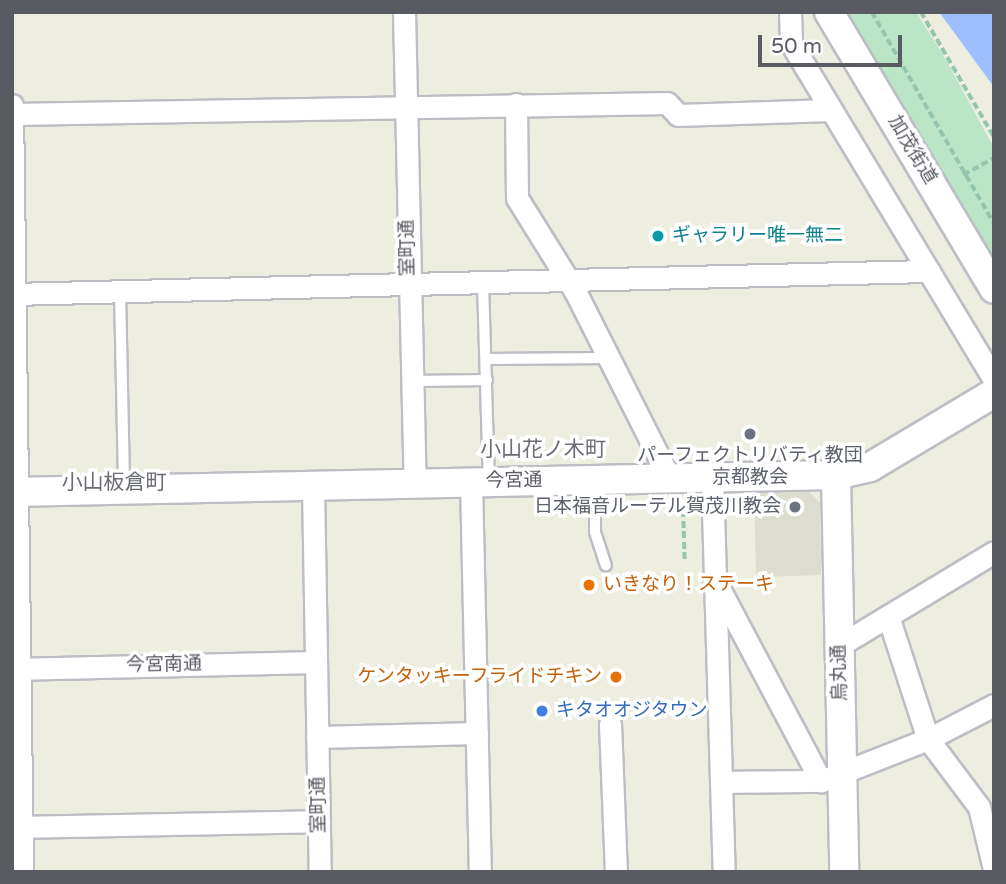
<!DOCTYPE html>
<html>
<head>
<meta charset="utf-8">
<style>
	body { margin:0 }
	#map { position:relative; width:1006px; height:884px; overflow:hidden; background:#edede0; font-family:"Varela Round","Noto Sans JP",sans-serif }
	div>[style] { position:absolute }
	.education>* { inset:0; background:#ddddcf }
	.green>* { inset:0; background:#bbe6c5 }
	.water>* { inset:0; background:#9ebfff }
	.path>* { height:3.5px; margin-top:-1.75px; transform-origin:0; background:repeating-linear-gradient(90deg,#94c6ae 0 7px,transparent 0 10.5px) }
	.roads { filter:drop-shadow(2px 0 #bdbec5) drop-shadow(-2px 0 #bdbec5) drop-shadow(0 2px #bdbec5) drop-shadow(0 -2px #bdbec5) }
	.lane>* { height:10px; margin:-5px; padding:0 5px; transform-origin:5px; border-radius:5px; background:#fff }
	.street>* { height:21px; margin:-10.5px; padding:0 10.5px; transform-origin:10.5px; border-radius:10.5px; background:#fff }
	.secondary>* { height:28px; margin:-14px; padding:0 14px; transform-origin:14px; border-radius:14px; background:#fff }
	.dots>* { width:19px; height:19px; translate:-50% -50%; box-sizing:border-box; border:4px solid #fff; border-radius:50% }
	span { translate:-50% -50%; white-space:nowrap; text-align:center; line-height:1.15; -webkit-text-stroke:7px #fff; paint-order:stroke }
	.street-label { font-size:19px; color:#595b62 }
	.culture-label { font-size:19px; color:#0d838f }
	.left { translate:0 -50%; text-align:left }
	.worship-label { font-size:19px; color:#5b616d }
	.right { translate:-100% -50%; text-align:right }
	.food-label { font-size:19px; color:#c56008 }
	.shop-label { font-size:19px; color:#366cbe }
	.neighbourhood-label { font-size:21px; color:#6a6d74 }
	.frame { position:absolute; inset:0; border:14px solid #595b62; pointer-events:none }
	.scale { position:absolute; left:758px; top:35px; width:144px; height:32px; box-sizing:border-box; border:4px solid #595b62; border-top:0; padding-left:9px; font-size:21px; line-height:24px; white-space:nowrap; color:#595b62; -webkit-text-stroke:5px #fff; paint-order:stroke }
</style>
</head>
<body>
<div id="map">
	<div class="education">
		<div style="clip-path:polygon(754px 491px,808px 491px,820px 503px,821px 575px,761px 577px,756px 573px)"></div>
	</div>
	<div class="green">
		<div style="clip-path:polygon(843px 12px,916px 12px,946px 60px,994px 148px,994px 262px)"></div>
	</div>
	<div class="water">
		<div style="clip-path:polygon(939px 12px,994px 12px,994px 87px)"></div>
	</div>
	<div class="path">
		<div style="left:872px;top:12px;width:244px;rotate:60deg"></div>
		<div style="left:921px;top:12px;width:145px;rotate:59.7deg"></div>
		<div style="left:963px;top:175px;width:35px;rotate:-29deg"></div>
		<div style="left:683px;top:500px;width:63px;rotate:88.2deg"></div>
	</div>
	<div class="roads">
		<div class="lane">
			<div style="left:483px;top:283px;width:199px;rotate:88.3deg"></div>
			<div style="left:120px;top:291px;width:197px;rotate:88.8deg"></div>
			<div style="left:487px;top:359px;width:123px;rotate:-0.5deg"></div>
			<div style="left:413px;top:381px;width:74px;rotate:-0.8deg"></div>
			<div style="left:595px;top:482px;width:50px;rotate:90deg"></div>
			<div style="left:595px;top:532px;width:35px;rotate:72deg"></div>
		</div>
		<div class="street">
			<div style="left:404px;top:12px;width:471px;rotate:88.7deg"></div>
			<div style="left:790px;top:12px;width:31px;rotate:88deg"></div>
			<div style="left:791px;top:43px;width:393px;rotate:58.9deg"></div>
			<div style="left:516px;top:104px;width:94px;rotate:89.4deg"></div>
			<div style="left:517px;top:198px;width:110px;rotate:58.1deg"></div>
			<div style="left:575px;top:291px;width:208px;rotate:63.2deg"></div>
			<div style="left:12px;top:105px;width:767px;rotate:89.25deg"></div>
			<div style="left:12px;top:114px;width:655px;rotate:-0.96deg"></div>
			<div style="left:667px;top:103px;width:16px;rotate:47deg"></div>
			<div style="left:678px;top:115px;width:152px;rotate:-1.9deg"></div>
			<div style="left:12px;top:294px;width:917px;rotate:-1.44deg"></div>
			<div style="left:712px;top:477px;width:395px;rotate:88.3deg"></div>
			<div style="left:471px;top:482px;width:390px;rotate:88.7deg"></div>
			<div style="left:313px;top:486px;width:386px;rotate:89deg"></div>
			<div style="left:714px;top:579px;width:229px;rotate:62.1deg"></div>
			<div style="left:821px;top:781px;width:115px;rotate:-21.4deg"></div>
			<div style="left:928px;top:739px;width:85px;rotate:53.1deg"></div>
			<div style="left:979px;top:807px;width:64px;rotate:76.4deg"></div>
			<div style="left:888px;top:616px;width:129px;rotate:72deg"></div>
			<div style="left:928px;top:739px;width:74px;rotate:-27.3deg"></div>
			<div style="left:840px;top:645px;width:180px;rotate:-31.1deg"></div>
			<div style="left:12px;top:669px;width:304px;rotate:-1.3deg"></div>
			<div style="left:610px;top:724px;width:148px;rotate:87.7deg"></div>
			<div style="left:317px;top:737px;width:160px;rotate:-1.4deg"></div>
			<div style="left:722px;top:782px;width:99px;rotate:-0.6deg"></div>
			<div style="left:12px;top:827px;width:307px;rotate:-1.1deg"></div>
		</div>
		<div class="secondary">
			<div style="left:829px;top:12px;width:322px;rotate:59.2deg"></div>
			<div style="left:836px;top:475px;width:397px;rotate:88.8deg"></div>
			<div style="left:12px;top:492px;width:824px;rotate:-1.18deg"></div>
			<div style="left:836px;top:475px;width:35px;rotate:-13deg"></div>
			<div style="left:870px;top:467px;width:144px;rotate:-30.8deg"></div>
		</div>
	</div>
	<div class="dots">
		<div style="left:658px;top:236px;background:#0f9aa8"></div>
		<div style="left:750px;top:434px;background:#6b7280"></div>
		<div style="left:795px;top:507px;background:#6b7280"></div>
		<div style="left:589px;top:585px;background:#e8710a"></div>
		<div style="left:616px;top:677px;background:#e8710a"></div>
		<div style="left:542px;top:711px;background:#3f7fe0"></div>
	</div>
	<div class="street-label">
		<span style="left:912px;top:150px;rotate:59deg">加茂街道</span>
		<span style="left:408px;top:248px;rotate:-91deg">室町通</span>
		<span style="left:514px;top:481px;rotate:-1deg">今宮通</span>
		<span style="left:164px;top:665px;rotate:-1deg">今宮南通</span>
		<span style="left:840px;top:673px;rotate:-91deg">烏丸通</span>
		<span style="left:319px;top:805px;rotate:-91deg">室町通</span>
	</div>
	<div class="culture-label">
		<span class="left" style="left:672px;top:236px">ギャラリー唯一無二</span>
	</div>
	<div class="worship-label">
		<span style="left:750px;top:467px">パーフェクトリバティ教団<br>京都教会</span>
		<span class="right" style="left:781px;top:507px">日本福音ルーテル賀茂川教会</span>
	</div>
	<div class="food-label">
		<span class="left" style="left:603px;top:585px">いきなり！ステーキ</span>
		<span class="right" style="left:602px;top:677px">ケンタッキーフライドチキン</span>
	</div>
	<div class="shop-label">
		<span class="left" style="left:556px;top:711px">キタオオジタウン</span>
	</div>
	<div class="neighbourhood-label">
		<span style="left:543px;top:450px">小山花ノ木町</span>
		<span style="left:114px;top:483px">小山板倉町</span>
	</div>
	<div class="frame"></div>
	<div class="scale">50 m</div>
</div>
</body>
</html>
